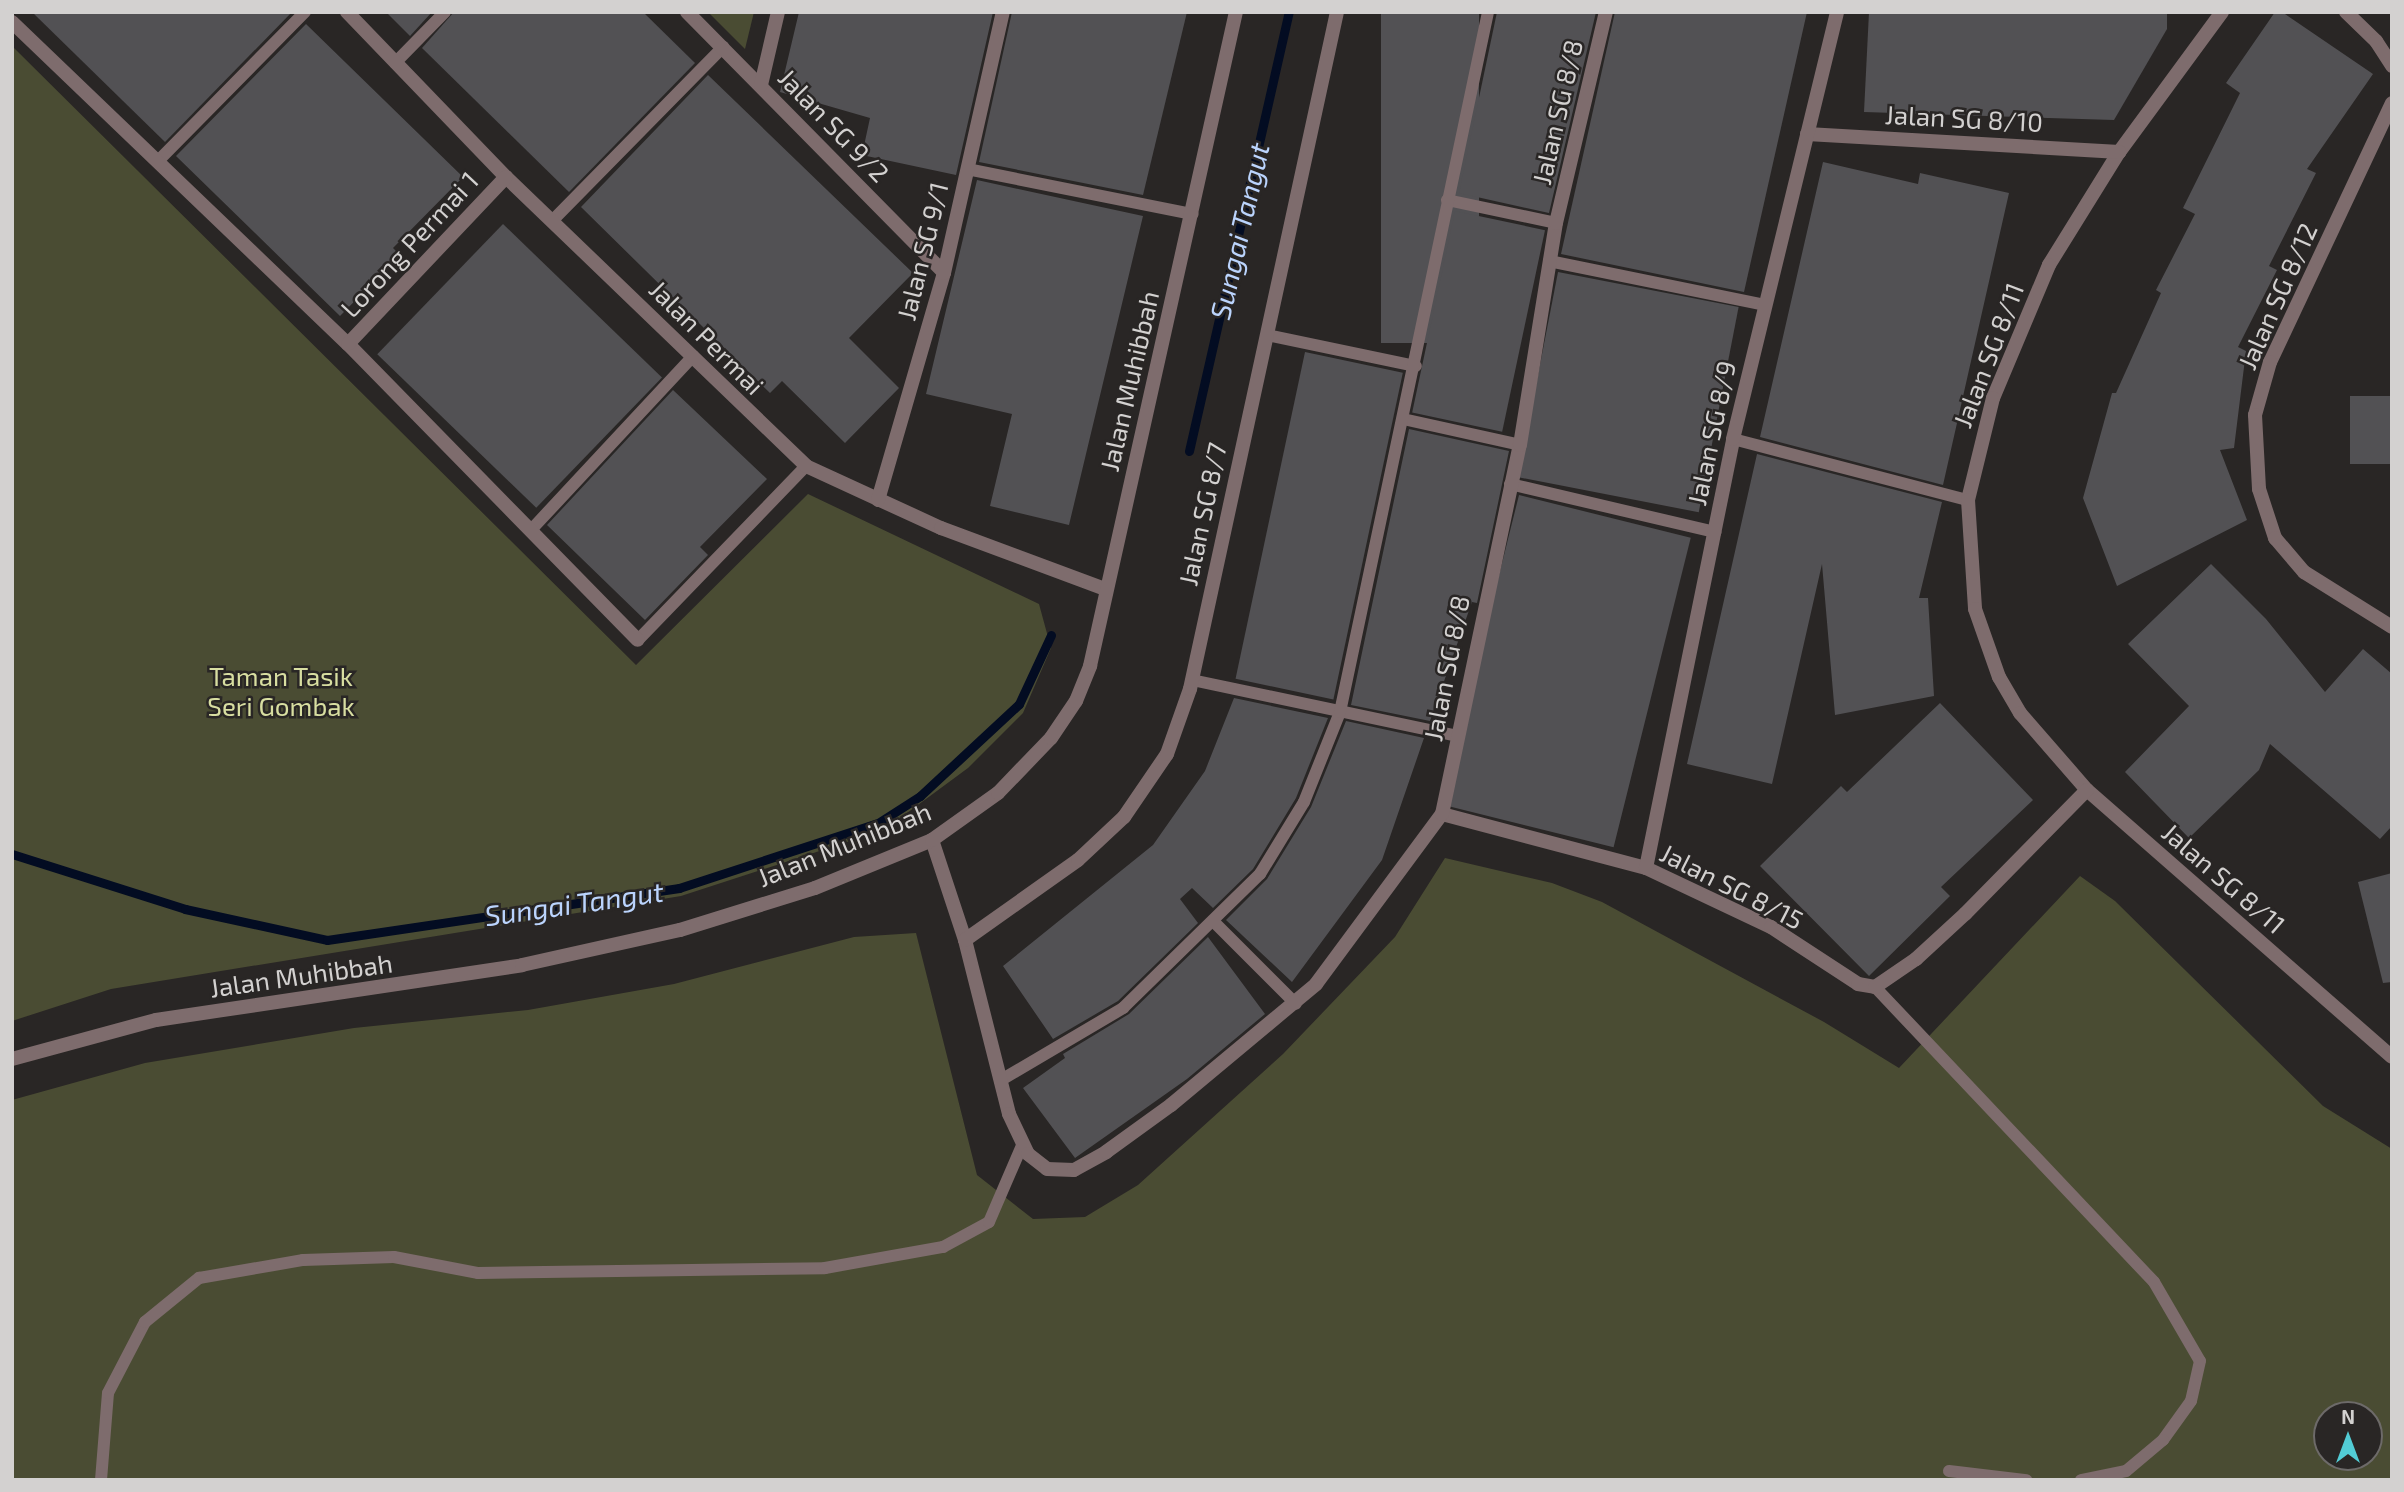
<!DOCTYPE html>
<html>
<head>
<meta charset="utf-8">
<style>
	body { margin:0 }
	#map { position:relative; width:2404px; height:1492px; overflow:hidden; background:#292625; font-family:"Exo 2",sans-serif }
	div>[style] { position:absolute }
	.green>* { inset:0; background:#4a4c33 }
	.stream>* { height:9px; margin:-4.5px; padding:0 4.5px; transform-origin:4.5px; border-radius:4.5px; background:#030c22 }
	.building>* { inset:0; background:#525154; transform-origin:0 0 }
	.service>* { height:12px; margin:-6px; padding:0 6px; transform-origin:6px; border-radius:6px; background:#7e6c6d }
	.minor>* { height:14px; margin:-7px; padding:0 7px; transform-origin:7px; border-radius:7px; background:#7e6c6d }
	.tertiary>* { height:14px; margin:-7px; padding:0 7px; transform-origin:7px; border-radius:7px; background:#7e6c6d }
	span { translate:-50% -50%; white-space:nowrap; text-align:center; line-height:1.15; -webkit-text-stroke:5px #292625; paint-order:stroke }
	.street-label { font-size:26px; color:#d3d1d0 }
	.park-label { font-size:26px; color:#d8dea1 }
	.water-label { font-size:28px; color:#bbd4fd; font-style:italic }
	.frame { position:absolute; inset:0; border:14px solid #d3d1d0; pointer-events:none }
	.north { position:absolute; left:2313px; top:1401px; width:70px; height:70px; box-sizing:border-box; background:#292625; border:2px solid #6d6a69; border-radius:50%; rotate:0deg; font-size:19px; font-weight:700; line-height:28px; text-align:center; color:#d3d1d0 }
	.north::after { content:''; display:block; margin:auto; width:24px; height:32px; background:#52ccd5; clip-path:polygon(50% 0,100% 100%,50% 72%,0 100%) }
</style>
</head>
<body>
<div id="map">
	<div class="green">
		<div style="clip-path:polygon(708px 12px,754px 12px,745px 49px)"></div>
		<div style="clip-path:polygon(12px 46px,636px 665px,808px 494px,1039px 604px,1051px 648px,1023px 713px,968px 768px,884px 830px,681px 896px,111px 989px,12px 1021px)"></div>
		<div style="clip-path:polygon(evenodd,1445px 858px,1552px 883px,1602px 902px,1824px 1022px,1899px 1068px,2080px 876px,2115px 901px,2323px 1106px,2392px 1149px,2392px 1480px,12px 1480px,12px 1100px,145px 1063px,354px 1028px,528px 1010px,674px 984px,854px 937px,916px 933px,977px 1175px,1033px 1219px,1085px 1217px,1138px 1185px,1283px 1054px,1395px 937px,1445px 858px,2327px 1415px,2369px 1415px,2369px 1457px,2327px 1457px,2327px 1415px)"></div>
	</div>
	<div class="stream">
		<div style="left:1189px;top:451px;width:450px;rotate:-77.2deg"></div>
		<div style="left:12px;top:854px;width:182px;rotate:17.6deg"></div>
		<div style="left:185px;top:909px;width:145px;rotate:12.3deg"></div>
		<div style="left:327px;top:940px;width:356px;rotate:-8.4deg"></div>
		<div style="left:679px;top:888px;width:209px;rotate:-18.1deg"></div>
		<div style="left:878px;top:823px;width:50px;rotate:-32.7deg"></div>
		<div style="left:920px;top:796px;width:135px;rotate:-42.9deg"></div>
		<div style="left:1019px;top:704px;width:76px;rotate:-65.1deg"></div>
	</div>
	<div class="building">
		<div style="clip-path:polygon(32px 12px,292px 12px,165px 142px)"></div>
		<div style="clip-path:polygon(386px 12px,432px 12px,410px 36px)"></div>
		<div style="clip-path:polygon(454px 12px,643px 12px,695px 63px,569px 192px,422px 48px)"></div>
		<div style="clip-path:polygon(799px 12px,993px 12px,956px 175px,862px 155px,870px 118px,780px 92px)"></div>
		<div style="clip-path:polygon(1012px 12px,1187px 12px,1143px 195px,979px 162px)"></div>
		<div style="left:1381px;top:12px;width:98px;height:331px"></div>
		<div style="clip-path:polygon(1497px 12px,1596px 12px,1549px 213px,1459px 193px)"></div>
		<div style="clip-path:polygon(1615px 12px,1807px 12px,1744px 292px,1561px 254px)"></div>
		<div style="clip-path:polygon(1869px 12px,2167px 12px,2167px 29px,2114px 120px,1864px 112px)"></div>
		<div style="clip-path:polygon(2275px 12px,2282px 12px,2373px 74px,2307px 169px,2316px 173px,2269px 266px,2277px 270px,2238px 347px,2246px 351px,2234px 448px,2220px 450px,2247px 520px,2117px 586px,2083px 498px,2112px 393px,2116px 393px,2161px 293px,2156px 290px,2195px 214px,2183px 208px,2240px 93px,2226px 83px)"></div>
		<div style="clip-path:polygon(306px 24px,463px 177px,393px 248px,400px 255px,340px 316px,176px 156px)"></div>
		<div style="clip-path:polygon(708px 75px,913px 273px,849px 338px,899px 388px,845px 443px,782px 381px,770px 393px,581px 207px)"></div>
		<div style="clip-path:polygon(1823px 162px,1918px 184px,1920px 173px,2009px 193px,1943px 485px,1760px 437px)"></div>
		<div style="clip-path:polygon(977px 180px,1143px 216px,1069px 525px,990px 506px,1012px 414px,926px 394px)"></div>
		<div style="left:1455px;top:211px;width:92px;height:206px;rotate:12deg"></div>
		<div style="left:503px;top:224px;width:221px;height:181px;rotate:44deg"></div>
		<div style="left:1558px;top:272px;width:184px;height:209px;rotate:11deg"></div>
		<div style="left:1305px;top:352px;width:100px;height:334px;rotate:12deg"></div>
		<div style="clip-path:polygon(673px 390px,767px 479px,700px 547px,708px 555px,645px 620px,547px 525px)"></div>
		<div style="left:2392px;top:396px;width:68px;height:42px;rotate:90deg"></div>
		<div style="clip-path:polygon(1409px 429px,1509px 451px,1477px 603px,1472px 602px,1430px 721px,1351px 705px)"></div>
		<div style="clip-path:polygon(1757px 454px,1942px 502px,1919px 598px,1928px 598px,1934px 696px,1835px 715px,1822px 564px,1772px 784px,1687px 764px)"></div>
		<div style="left:1519px;top:495px;width:177px;height:319px;rotate:14deg"></div>
		<div style="clip-path:polygon(2211px 564px,2266px 619px,2325px 692px,2363px 649px,2392px 674px,2392px 826px,2380px 839px,2270px 744px,2259px 770px,2189px 838px,2125px 772px,2189px 706px,2128px 644px)"></div>
		<div style="clip-path:polygon(1234px 698px,1328px 718px,1296px 798px,1253px 869px,1213px 908px,1192px 888px,1180px 899px,1198px 923px,1118px 1001px,1053px 1039px,1003px 966px,1153px 845px,1205px 771px)"></div>
		<div style="clip-path:polygon(1940px 703px,2033px 800px,1941px 887px,1950px 896px,1869px 976px,1760px 866px,1841px 786px,1847px 792px)"></div>
		<div style="clip-path:polygon(1346px 721px,1424px 738px,1382px 860px,1292px 982px,1226px 920px,1267px 879px,1311px 807px)"></div>
		<div style="clip-path:polygon(2392px 873px,2392px 982px,2383px 983px,2358px 882px)"></div>
		<div style="clip-path:polygon(1208px 937px,1265px 1014px,1187px 1079px,1075px 1158px,1023px 1088px,1065px 1058px,1063px 1054px,1129px 1014px)"></div>
	</div>
	<div class="service">
		<div style="left:395px;top:63px;width:71px;rotate:-45.6deg"></div>
		<div style="left:159px;top:160px;width:208px;rotate:-45.4deg"></div>
		<div style="left:967px;top:169px;width:230px;rotate:11.3deg"></div>
		<div style="left:1447px;top:200px;width:111px;rotate:11.9deg"></div>
		<div style="left:553px;top:220px;width:243px;rotate:-45.5deg"></div>
		<div style="left:1549px;top:261px;width:220px;rotate:11.5deg"></div>
		<div style="left:1267px;top:335px;width:152px;rotate:11.8deg"></div>
		<div style="left:1403px;top:419px;width:120px;rotate:12.5deg"></div>
		<div style="left:1733px;top:439px;width:243px;rotate:14.6deg"></div>
		<div style="left:1510px;top:484px;width:211px;rotate:13.2deg"></div>
		<div style="left:531px;top:530px;width:238px;rotate:-47deg"></div>
		<div style="left:638px;top:640px;width:242px;rotate:-46deg"></div>
		<div style="left:1192px;top:680px;width:271px;rotate:11.9deg"></div>
		<div style="left:1213px;top:921px;width:117px;rotate:45deg"></div>
		<div style="left:1875px;top:987px;width:406px;rotate:46.6deg"></div>
		<div style="left:2154px;top:1282px;width:91px;rotate:59.8deg"></div>
		<div style="left:2200px;top:1361px;width:41px;rotate:102.7deg"></div>
		<div style="left:2191px;top:1401px;width:48px;rotate:125.7deg"></div>
		<div style="left:2163px;top:1440px;width:48px;rotate:140deg"></div>
		<div style="left:2126px;top:1471px;width:46px;rotate:168.7deg"></div>
		<div style="left:1001px;top:1080px;width:142px;rotate:-30.5deg"></div>
		<div style="left:1123px;top:1008px;width:192px;rotate:-44.4deg"></div>
		<div style="left:1260px;top:874px;width:84px;rotate:-58.6deg"></div>
		<div style="left:1304px;top:802px;width:97px;rotate:-68.2deg"></div>
		<div style="left:1340px;top:712px;width:715px;rotate:-78.06deg"></div>
		<div style="left:1949px;top:1471px;width:78px;rotate:6.7deg"></div>
		<div style="left:101px;top:1480px;width:87px;rotate:-85.4deg"></div>
		<div style="left:108px;top:1393px;width:80px;rotate:-62.5deg"></div>
		<div style="left:145px;top:1322px;width:70px;rotate:-39.2deg"></div>
		<div style="left:199px;top:1278px;width:106px;rotate:-9.8deg"></div>
		<div style="left:303px;top:1260px;width:91px;rotate:-1.9deg"></div>
		<div style="left:394px;top:1257px;width:86px;rotate:10.8deg"></div>
		<div style="left:478px;top:1273px;width:347px;rotate:-0.8deg"></div>
		<div style="left:825px;top:1268px;width:120px;rotate:-10.1deg"></div>
		<div style="left:943px;top:1247px;width:52px;rotate:-28.5deg"></div>
		<div style="left:989px;top:1222px;width:86px;rotate:-66.7deg"></div>
	</div>
	<div class="minor">
		<div style="left:347px;top:12px;width:229px;rotate:46.1deg"></div>
		<div style="left:506px;top:177px;width:417px;rotate:43.9deg"></div>
		<div style="left:806px;top:466px;width:149px;rotate:24.7deg"></div>
		<div style="left:941px;top:528px;width:175px;rotate:20.4deg"></div>
		<div style="left:687px;top:12px;width:366px;rotate:45.4deg"></div>
		<div style="left:2222px;top:12px;width:174px;rotate:126.3deg"></div>
		<div style="left:2119px;top:152px;width:133px;rotate:121.8deg"></div>
		<div style="left:2049px;top:265px;width:144px;rotate:112.8deg"></div>
		<div style="left:1993px;top:398px;width:105px;rotate:103.8deg"></div>
		<div style="left:1968px;top:500px;width:109px;rotate:86.3deg"></div>
		<div style="left:1975px;top:609px;width:72px;rotate:70.6deg"></div>
		<div style="left:1999px;top:677px;width:42px;rotate:59.7deg"></div>
		<div style="left:2020px;top:713px;width:102px;rotate:49deg"></div>
		<div style="left:2087px;top:790px;width:405px;rotate:41.2deg"></div>
		<div style="left:2346px;top:12px;width:42px;rotate:44deg"></div>
		<div style="left:2376px;top:41px;width:30px;rotate:57deg"></div>
		<div style="left:12px;top:22px;width:465px;rotate:43.8deg"></div>
		<div style="left:348px;top:344px;width:414px;rotate:45.6deg"></div>
		<div style="left:761px;top:85px;width:75px;rotate:-76.9deg"></div>
		<div style="left:2392px;top:103px;width:286px;rotate:115.2deg"></div>
		<div style="left:2270px;top:362px;width:55px;rotate:105.8deg"></div>
		<div style="left:2255px;top:415px;width:74px;rotate:86.9deg"></div>
		<div style="left:2259px;top:489px;width:52px;rotate:71.9deg"></div>
		<div style="left:2275px;top:538px;width:45px;rotate:49.5deg"></div>
		<div style="left:2304px;top:572px;width:104px;rotate:32deg"></div>
		<div style="left:1807px;top:134px;width:313px;rotate:3.3deg"></div>
		<div style="left:348px;top:344px;width:230px;rotate:-46.6deg"></div>
		<div style="left:878px;top:500px;width:236px;rotate:-73.8deg"></div>
		<div style="left:944px;top:273px;width:268px;rotate:-77.3deg"></div>
		<div style="left:1442px;top:814px;width:211px;rotate:14.8deg"></div>
		<div style="left:1646px;top:868px;width:138px;rotate:25.3deg"></div>
		<div style="left:1771px;top:927px;width:104px;rotate:33.2deg"></div>
		<div style="left:1858px;top:984px;width:17px;rotate:10deg"></div>
		<div style="left:1875px;top:987px;width:50px;rotate:-34.3deg"></div>
		<div style="left:1916px;top:959px;width:67px;rotate:-42.6deg"></div>
		<div style="left:1965px;top:914px;width:174px;rotate:-45.5deg"></div>
		<div style="left:932px;top:840px;width:105px;rotate:71.7deg"></div>
		<div style="left:965px;top:940px;width:179px;rotate:75.8deg"></div>
		<div style="left:1009px;top:1114px;width:44px;rotate:64.6deg"></div>
		<div style="left:1028px;top:1154px;width:24px;rotate:38deg"></div>
		<div style="left:1047px;top:1169px;width:27px;rotate:2deg"></div>
		<div style="left:1074px;top:1170px;width:37px;rotate:-29deg"></div>
		<div style="left:1106px;top:1152px;width:80px;rotate:-35.9deg"></div>
		<div style="left:1171px;top:1105px;width:189px;rotate:-39.8deg"></div>
		<div style="left:1316px;top:984px;width:212px;rotate:-53.5deg"></div>
		<div style="left:1442px;top:814px;width:377px;rotate:-78.1deg"></div>
		<div style="left:1520px;top:445px;width:225px;rotate:-80.8deg"></div>
		<div style="left:1556px;top:223px;width:217px;rotate:-76.7deg"></div>
		<div style="left:1646px;top:868px;width:438px;rotate:-78.5deg"></div>
		<div style="left:1733px;top:439px;width:439px;rotate:-76.3deg"></div>
		<div style="left:965px;top:940px;width:138px;rotate:-35.3deg"></div>
		<div style="left:1078px;top:860px;width:63px;rotate:-43.1deg"></div>
		<div style="left:1124px;top:817px;width:76px;rotate:-55.7deg"></div>
		<div style="left:1167px;top:754px;width:69px;rotate:-70.5deg"></div>
		<div style="left:1190px;top:689px;width:693px;rotate:-77.75deg"></div>
	</div>
	<div class="tertiary">
		<div style="left:12px;top:1059px;width:149px;rotate:-15.2deg"></div>
		<div style="left:156px;top:1020px;width:370px;rotate:-8.5deg"></div>
		<div style="left:522px;top:965px;width:162px;rotate:-12.5deg"></div>
		<div style="left:680px;top:930px;width:141px;rotate:-17.3deg"></div>
		<div style="left:815px;top:888px;width:126px;rotate:-22.3deg"></div>
		<div style="left:932px;top:840px;width:81px;rotate:-35.5deg"></div>
		<div style="left:998px;top:793px;width:76px;rotate:-46.1deg"></div>
		<div style="left:1051px;top:738px;width:45px;rotate:-56deg"></div>
		<div style="left:1076px;top:701px;width:38px;rotate:-68deg"></div>
		<div style="left:1090px;top:666px;width:670px;rotate:-77.42deg"></div>
	</div>
	<div class="street-label">
		<span style="left:1557px;top:112px;rotate:-77deg">Jalan SG 8/8</span>
		<span style="left:1964px;top:118px;rotate:3deg">Jalan SG 8/10</span>
		<span style="left:834px;top:125px;rotate:46deg">Jalan SG 9/2</span>
		<span style="left:409px;top:244px;rotate:-47deg">Lorong Permai 1</span>
		<span style="left:922px;top:251px;rotate:-76deg">Jalan SG 9/1</span>
		<span style="left:2277px;top:296px;rotate:-66deg">Jalan SG 8/12</span>
		<span style="left:707px;top:337px;rotate:45deg">Jalan Permai</span>
		<span style="left:1988px;top:355px;rotate:-69deg">Jalan SG 8/11</span>
		<span style="left:1129px;top:381px;rotate:-77deg">Jalan Muhibbah</span>
		<span style="left:1711px;top:433px;rotate:-78deg">Jalan SG 8/9</span>
		<span style="left:1202px;top:514px;rotate:-78deg">Jalan SG 8/7</span>
		<span style="left:1446px;top:668px;rotate:-79deg">Jalan SG 8/8</span>
		<span style="left:844px;top:844px;rotate:-22deg">Jalan Muhibbah</span>
		<span style="left:2224px;top:878px;rotate:41deg">Jalan SG 8/11</span>
		<span style="left:1732px;top:886px;rotate:27deg">Jalan SG 8/15</span>
		<span style="left:301px;top:975px;rotate:-8deg">Jalan Muhibbah</span>
	</div>
	<div class="park-label">
		<span style="left:281px;top:691px">Taman Tasik<br>Seri Gombak</span>
	</div>
	<div class="water-label">
		<span style="left:1239px;top:231px;rotate:-77deg">Sungai Tangut</span>
		<span style="left:574px;top:903px;rotate:-8deg">Sungai Tangut</span>
	</div>
	<div class="frame"></div>
	<div class="north">N</div>
</div>
</body>
</html>
